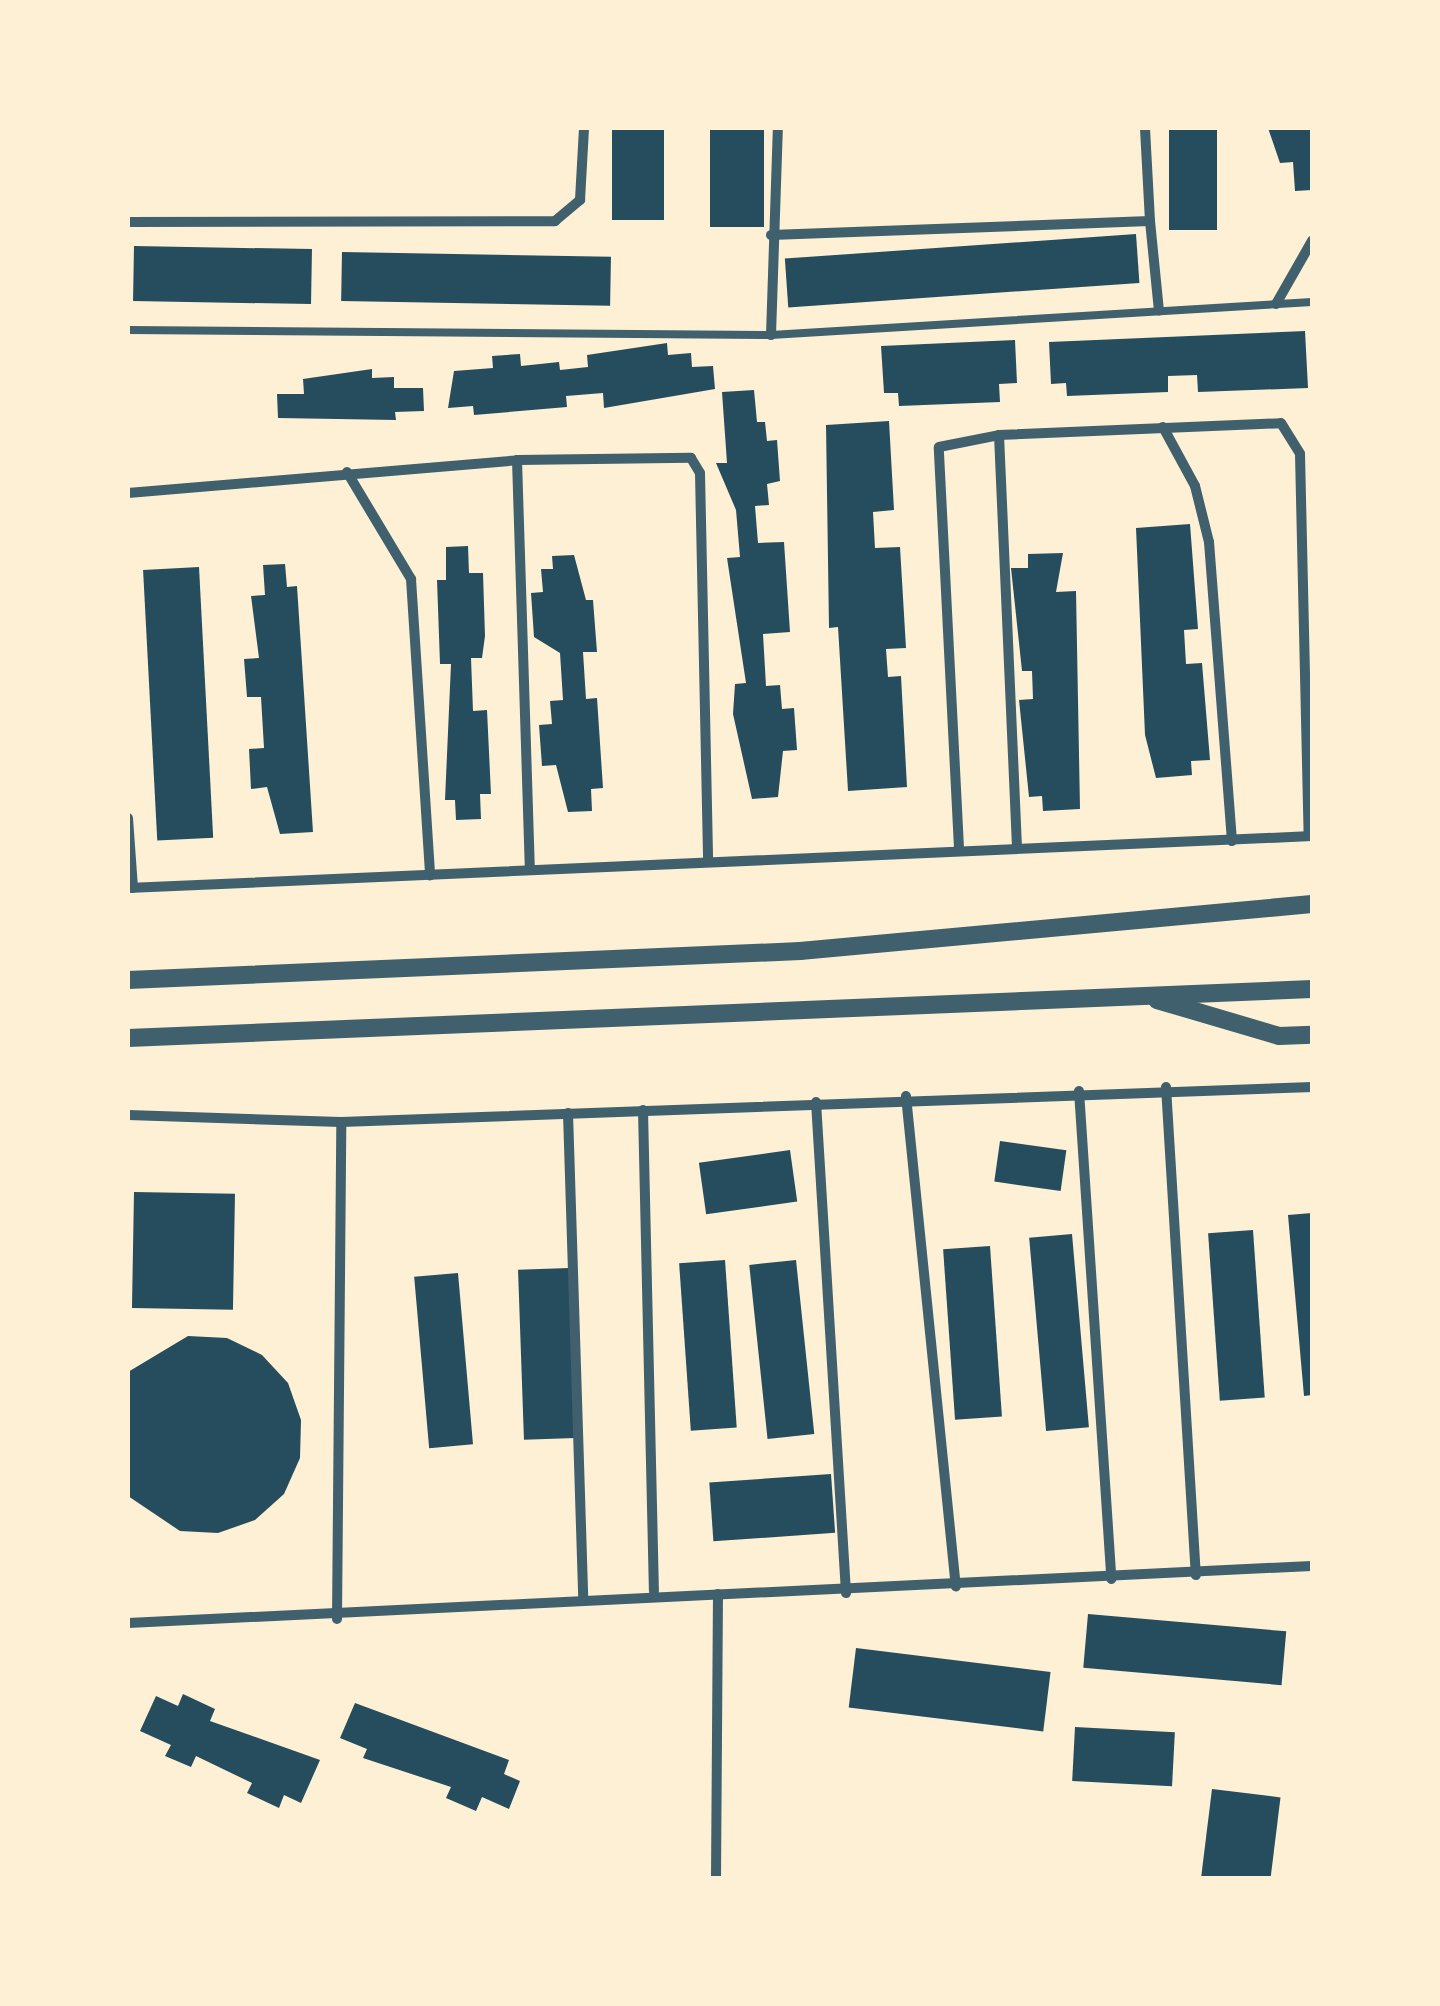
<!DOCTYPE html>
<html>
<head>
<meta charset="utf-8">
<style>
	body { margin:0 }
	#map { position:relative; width:1440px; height:2006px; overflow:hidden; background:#fdf0d5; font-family:"Asap Condensed",sans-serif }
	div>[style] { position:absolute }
	.building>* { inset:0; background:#264d5e; transform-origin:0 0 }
	.service>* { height:8px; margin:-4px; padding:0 4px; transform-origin:4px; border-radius:4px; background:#3f606c }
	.minor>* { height:10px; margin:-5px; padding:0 5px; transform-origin:5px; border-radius:5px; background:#3f606c }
	.tertiary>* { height:18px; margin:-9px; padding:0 9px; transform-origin:9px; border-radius:9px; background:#3f606c }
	span { translate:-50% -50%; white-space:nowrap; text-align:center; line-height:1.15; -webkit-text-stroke:8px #fdf0d5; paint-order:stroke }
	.frame { position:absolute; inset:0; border:130px solid #fdf0d5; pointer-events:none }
</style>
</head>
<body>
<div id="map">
	<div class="building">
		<div style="left:612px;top:128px;width:52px;height:92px"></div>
		<div style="left:710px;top:128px;width:54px;height:99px"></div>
		<div style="left:1169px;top:128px;width:48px;height:102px"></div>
		<div style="clip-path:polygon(1268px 128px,1312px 128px,1312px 190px,1295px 191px,1293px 162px,1280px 163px)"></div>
		<div style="left:1136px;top:234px;width:49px;height:352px;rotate:86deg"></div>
		<div style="left:134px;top:246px;width:178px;height:55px;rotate:1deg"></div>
		<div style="left:342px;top:252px;width:269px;height:49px;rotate:1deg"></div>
		<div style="clip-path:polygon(1305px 331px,1308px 388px,1198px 392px,1197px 375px,1168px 376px,1168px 392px,1067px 396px,1066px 383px,1051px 384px,1049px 342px)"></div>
		<div style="clip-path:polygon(1015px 340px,1017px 383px,999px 384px,1000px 402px,899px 406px,898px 393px,884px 393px,881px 346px)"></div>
		<div style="clip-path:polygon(667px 343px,668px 355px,691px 353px,692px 367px,713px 366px,715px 389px,604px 408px,603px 393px,566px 396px,567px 407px,474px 415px,473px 406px,448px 408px,454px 371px,493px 368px,492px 356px,520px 354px,521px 366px,559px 362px,560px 370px,588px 367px,587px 355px)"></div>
		<div style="clip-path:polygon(372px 369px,372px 378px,394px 377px,394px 388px,423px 388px,424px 411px,395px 412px,396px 420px,278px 418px,277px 394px,304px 394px,303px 379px)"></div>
		<div style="clip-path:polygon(754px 390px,757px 422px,765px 422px,767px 441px,777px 440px,780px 481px,767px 484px,769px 505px,755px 506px,758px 543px,784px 542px,790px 632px,763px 634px,766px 686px,780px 685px,782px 709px,794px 708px,797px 750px,783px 751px,778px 797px,752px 799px,733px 714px,735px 684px,746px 683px,727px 558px,740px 557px,736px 510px,716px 463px,727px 463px,722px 392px)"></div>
		<div style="clip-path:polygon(889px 421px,894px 510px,873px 512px,875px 548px,900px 547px,906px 648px,886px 649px,888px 677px,901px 676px,907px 787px,848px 791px,838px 627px,829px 628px,826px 425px)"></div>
		<div style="clip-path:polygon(1190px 524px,1198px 629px,1184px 630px,1186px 664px,1202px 663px,1210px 760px,1191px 761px,1192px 775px,1156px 778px,1145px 735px,1136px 528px)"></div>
		<div style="clip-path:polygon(468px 546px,469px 573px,483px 573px,485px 636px,482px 658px,471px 658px,473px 711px,487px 710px,491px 794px,480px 794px,481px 819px,456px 820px,455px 800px,445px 800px,451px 664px,440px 664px,437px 580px,446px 580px,446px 547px)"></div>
		<div style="clip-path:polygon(1063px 553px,1056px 592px,1076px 591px,1080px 809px,1043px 811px,1042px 796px,1029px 797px,1019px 700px,1033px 699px,1032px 671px,1022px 671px,1011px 568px,1028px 568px,1028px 554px)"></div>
		<div style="clip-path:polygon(574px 555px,586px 600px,593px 600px,597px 652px,583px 652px,586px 699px,597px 698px,603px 788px,591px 789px,592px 811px,568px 812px,556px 765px,542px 766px,539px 725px,552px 724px,550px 701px,563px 700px,560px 653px,534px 637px,531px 593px,543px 592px,541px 569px,553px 569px,552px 556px)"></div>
		<div style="clip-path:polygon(285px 564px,287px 587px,297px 586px,313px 832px,280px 834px,267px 787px,251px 789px,249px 749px,264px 748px,261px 697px,247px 697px,244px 659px,259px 658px,251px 596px,265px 595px,263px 565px)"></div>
		<div style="left:199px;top:567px;width:271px;height:56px;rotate:87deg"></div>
		<div style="left:1000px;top:1141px;width:67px;height:41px;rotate:8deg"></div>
		<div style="left:790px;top:1150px;width:52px;height:92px;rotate:82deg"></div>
		<div style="left:134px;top:1192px;width:101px;height:116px;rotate:1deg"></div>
		<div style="clip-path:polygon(1312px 1213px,1312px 1395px,1304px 1396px,1288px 1215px)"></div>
		<div style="left:1253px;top:1230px;width:168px;height:45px;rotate:86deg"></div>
		<div style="left:1072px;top:1234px;width:194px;height:43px;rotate:85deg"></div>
		<div style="left:990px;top:1246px;width:171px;height:47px;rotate:86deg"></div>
		<div style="left:725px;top:1260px;width:168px;height:46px;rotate:86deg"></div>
		<div style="left:796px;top:1260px;width:175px;height:47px;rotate:84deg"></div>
		<div style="left:569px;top:1268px;width:170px;height:51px;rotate:88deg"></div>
		<div style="left:458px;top:1273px;width:172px;height:44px;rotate:85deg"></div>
		<div style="clip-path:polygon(188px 1336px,227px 1338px,262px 1355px,288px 1383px,301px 1420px,300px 1458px,284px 1494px,255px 1520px,218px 1533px,180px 1531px,128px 1496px,128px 1372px)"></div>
		<div style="left:831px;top:1474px;width:59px;height:122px;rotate:86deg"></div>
		<div style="left:1088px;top:1614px;width:199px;height:54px;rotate:5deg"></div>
		<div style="left:856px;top:1648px;width:196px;height:60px;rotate:7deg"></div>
		<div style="clip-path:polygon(183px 1694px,215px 1709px,210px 1721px,320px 1760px,301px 1803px,284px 1795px,279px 1808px,247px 1793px,252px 1783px,196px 1756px,191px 1767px,165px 1756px,171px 1745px,140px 1731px,156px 1696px,178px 1706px)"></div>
		<div style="clip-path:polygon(355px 1703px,509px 1760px,504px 1774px,520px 1781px,509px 1809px,482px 1797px,476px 1811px,446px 1798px,451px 1787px,363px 1758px,367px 1749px,340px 1738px)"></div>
		<div style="left:1075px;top:1727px;width:100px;height:54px;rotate:3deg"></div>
		<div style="left:1212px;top:1789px;width:69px;height:89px;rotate:7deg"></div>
	</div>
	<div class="service">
		<div style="left:128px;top:330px;width:643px;rotate:0.45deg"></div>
		<div style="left:771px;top:335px;width:542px;rotate:-3.49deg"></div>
	</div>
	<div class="minor">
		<div style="left:1150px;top:221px;width:90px;rotate:84.3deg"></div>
		<div style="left:128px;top:222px;width:427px;rotate:-0.1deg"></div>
		<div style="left:555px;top:221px;width:33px;rotate:-40deg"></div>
		<div style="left:580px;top:200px;width:72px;rotate:-86.8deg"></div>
		<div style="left:771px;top:235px;width:379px;rotate:-2.1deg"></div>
		<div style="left:1150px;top:221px;width:93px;rotate:-93.1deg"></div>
		<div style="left:1276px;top:304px;width:73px;rotate:-60.3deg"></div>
		<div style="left:771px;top:335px;width:207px;rotate:-88.1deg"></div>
		<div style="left:1163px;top:427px;width:67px;rotate:61.5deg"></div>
		<div style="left:1195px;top:486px;width:58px;rotate:76deg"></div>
		<div style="left:1209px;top:542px;width:300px;rotate:85.6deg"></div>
		<div style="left:999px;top:435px;width:412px;rotate:87.5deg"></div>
		<div style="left:517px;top:460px;width:410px;rotate:88.2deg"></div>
		<div style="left:347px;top:472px;width:125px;rotate:59.1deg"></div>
		<div style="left:411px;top:579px;width:297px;rotate:86.3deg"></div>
		<div style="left:128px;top:493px;width:390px;rotate:-4.8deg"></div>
		<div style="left:517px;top:460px;width:174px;rotate:-0.7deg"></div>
		<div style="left:691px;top:458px;width:17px;rotate:59deg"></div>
		<div style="left:700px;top:473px;width:389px;rotate:88.8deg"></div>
		<div style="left:128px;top:818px;width:70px;rotate:85.9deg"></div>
		<div style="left:959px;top:848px;width:401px;rotate:-92.9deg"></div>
		<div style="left:939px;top:447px;width:61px;rotate:-11.3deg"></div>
		<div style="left:999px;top:435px;width:282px;rotate:-2.4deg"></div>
		<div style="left:1281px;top:423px;width:36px;rotate:58deg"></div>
		<div style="left:1300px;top:454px;width:382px;rotate:88.7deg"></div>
		<div style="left:128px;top:888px;width:1185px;rotate:-2.51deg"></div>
		<div style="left:1166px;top:1087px;width:489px;rotate:86.5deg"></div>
		<div style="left:1079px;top:1091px;width:489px;rotate:86.2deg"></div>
		<div style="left:906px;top:1096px;width:493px;rotate:84.2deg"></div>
		<div style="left:816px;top:1102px;width:492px;rotate:86.5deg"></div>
		<div style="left:643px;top:1110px;width:481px;rotate:88.7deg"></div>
		<div style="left:568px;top:1113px;width:488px;rotate:88.2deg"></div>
		<div style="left:128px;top:1115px;width:213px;rotate:1.9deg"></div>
		<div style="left:341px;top:1122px;width:972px;rotate:-2.06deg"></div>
		<div style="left:337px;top:1619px;width:497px;rotate:-89.5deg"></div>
		<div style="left:128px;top:1623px;width:1185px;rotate:-2.76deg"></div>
		<div style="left:716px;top:1878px;width:284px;rotate:-89.6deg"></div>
	</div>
	<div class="tertiary">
		<div style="left:128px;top:980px;width:673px;rotate:-2.47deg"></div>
		<div style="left:800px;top:951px;width:514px;rotate:-5.24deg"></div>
		<div style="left:1157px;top:1000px;width:127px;rotate:16.4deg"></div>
		<div style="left:1279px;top:1036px;width:33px;rotate:-2deg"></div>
		<div style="left:128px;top:1038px;width:1185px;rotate:-2.37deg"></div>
	</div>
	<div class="frame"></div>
</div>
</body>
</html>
